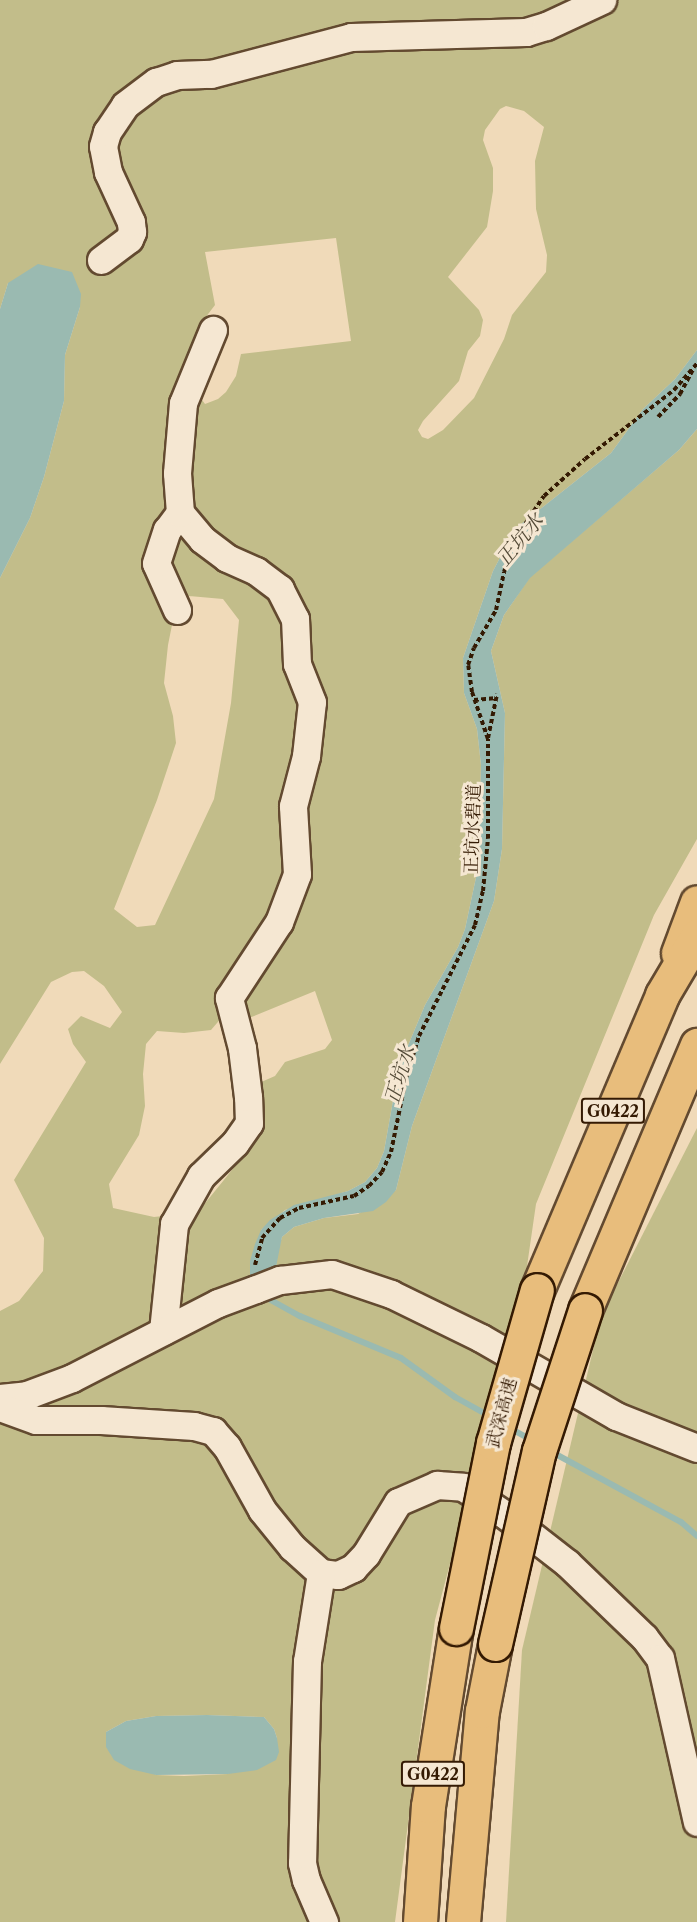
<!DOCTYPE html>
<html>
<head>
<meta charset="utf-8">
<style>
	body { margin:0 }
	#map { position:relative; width:697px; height:1922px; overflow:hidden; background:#f0dab9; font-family:"Libre Caslon Text","Noto Serif SC",serif }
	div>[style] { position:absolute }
	.green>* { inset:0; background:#c2bd8a }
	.water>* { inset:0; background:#9abab1 }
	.stream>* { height:6px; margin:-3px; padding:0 3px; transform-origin:3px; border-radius:3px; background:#9abab1 }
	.path>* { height:4px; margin-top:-2px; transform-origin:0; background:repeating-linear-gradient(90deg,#341a03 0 4.5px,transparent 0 7.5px) }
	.roads { filter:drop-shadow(2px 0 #634a30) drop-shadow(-2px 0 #634a30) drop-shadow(0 2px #634a30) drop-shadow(0 -2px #634a30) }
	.minor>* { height:27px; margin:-13.5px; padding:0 13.5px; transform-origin:13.5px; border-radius:13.5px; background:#f5e7d2 }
	.highway>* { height:33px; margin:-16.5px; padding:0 16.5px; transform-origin:16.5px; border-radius:16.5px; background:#e8bd7c }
	.bridges { filter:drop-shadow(2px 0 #341a03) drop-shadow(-2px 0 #341a03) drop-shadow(0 2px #341a03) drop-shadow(0 -2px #341a03) }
	.highway-bridge>* { height:33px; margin:-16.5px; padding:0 16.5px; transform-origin:16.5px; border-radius:16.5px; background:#e8bd7c }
	span { translate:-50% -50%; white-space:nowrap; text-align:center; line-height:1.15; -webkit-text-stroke:6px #f5e7d2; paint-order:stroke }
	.shield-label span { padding:2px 4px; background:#f5e7d2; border:2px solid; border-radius:4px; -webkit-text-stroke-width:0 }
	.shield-label { font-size:16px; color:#341a03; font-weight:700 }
	.street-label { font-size:18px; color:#341a03 }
	.water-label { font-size:20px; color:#534a37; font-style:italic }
</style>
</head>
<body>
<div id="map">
	<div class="green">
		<div style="clip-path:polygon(evenodd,0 0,697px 0,697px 350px,675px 379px,643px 409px,611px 453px,515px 529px,493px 571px,463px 658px,464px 693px,477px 729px,481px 765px,478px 868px,465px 929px,458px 947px,425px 1005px,399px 1067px,384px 1151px,377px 1168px,365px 1182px,348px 1191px,285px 1210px,261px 1230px,277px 1254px,282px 1237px,294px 1227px,324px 1218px,358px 1214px,396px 1190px,412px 1126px,494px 901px,502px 849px,505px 713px,491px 651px,504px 615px,530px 577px,679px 450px,697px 429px,697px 839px,654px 915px,536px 1204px,524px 1287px,435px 1620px,395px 1922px,0 1922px,0 1311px,19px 1301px,43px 1271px,44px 1238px,14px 1180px,86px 1062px,73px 1044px,68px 1029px,81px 1016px,110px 1028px,122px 1012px,104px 986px,84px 971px,72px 972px,51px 982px,0 1064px,0 578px,30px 518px,44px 477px,64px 401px,65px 355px,80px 307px,8px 283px,0 309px,0 0,506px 106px,524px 111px,544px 127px,535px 161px,536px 209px,547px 255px,546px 272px,512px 315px,504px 339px,474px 398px,443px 430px,428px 439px,422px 437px,418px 430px,423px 421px,459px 381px,468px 351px,480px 336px,483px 320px,479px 310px,448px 277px,487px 227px,493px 191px,493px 168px,483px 140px,485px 130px,500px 109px,506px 106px,0 0,336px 238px,351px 341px,241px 354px,236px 376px,226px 392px,218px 399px,205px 404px,183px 374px,199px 326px,215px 305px,205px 252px,336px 238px,0 0,178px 595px,223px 599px,239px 620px,231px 703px,214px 799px,155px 925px,137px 927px,114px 909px,157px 800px,176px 743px,173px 716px,164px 683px,168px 645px,178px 595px,0 0,315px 991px,332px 1040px,325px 1049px,285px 1062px,275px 1076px,259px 1083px,261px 1095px,257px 1139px,198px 1212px,154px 1217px,113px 1208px,109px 1184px,139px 1135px,145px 1106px,143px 1074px,146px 1044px,157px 1031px,184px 1033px,211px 1030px,223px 1016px,249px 1018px,315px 991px,0 0,207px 1715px,264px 1717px,274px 1729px,277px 1738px,228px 1774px,184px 1776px,156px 1775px,106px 1732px,126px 1721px,156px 1716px,207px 1715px)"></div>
		<div style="clip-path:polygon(697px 1128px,697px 1922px,506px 1922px,522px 1650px,601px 1316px)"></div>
	</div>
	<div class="water">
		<div style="clip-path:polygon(38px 264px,72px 272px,81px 294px,80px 307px,65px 355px,64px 401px,44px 477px,30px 518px,0 578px,0 309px,8px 283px)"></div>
		<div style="clip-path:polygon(697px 350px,697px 429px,679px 450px,530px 578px,504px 615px,491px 651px,505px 713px,502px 849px,494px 901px,412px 1126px,396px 1190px,386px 1202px,373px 1211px,324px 1218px,294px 1227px,282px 1237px,275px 1272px,250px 1282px,250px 1261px,255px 1244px,261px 1230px,270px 1220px,294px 1205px,348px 1191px,365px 1182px,377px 1168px,384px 1151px,399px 1067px,425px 1005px,458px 947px,465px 929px,478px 868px,481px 765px,477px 729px,464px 693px,463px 658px,493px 571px,515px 529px,611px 453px,643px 409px,675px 379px)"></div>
		<div style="clip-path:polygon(207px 1715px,264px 1717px,274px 1729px,277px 1738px,279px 1752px,276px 1760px,257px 1770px,228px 1774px,156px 1775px,130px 1769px,114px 1760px,106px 1747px,106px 1732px,126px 1721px,156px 1716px)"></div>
	</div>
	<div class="stream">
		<div style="left:266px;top:1294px;width:4px;rotate:76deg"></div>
		<div style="left:267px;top:1298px;width:38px;rotate:29deg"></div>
		<div style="left:300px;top:1316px;width:109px;rotate:22.6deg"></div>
		<div style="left:401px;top:1358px;width:67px;rotate:35.8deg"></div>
		<div style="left:455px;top:1397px;width:39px;rotate:29deg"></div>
		<div style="left:508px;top:1427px;width:26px;rotate:29deg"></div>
		<div style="left:550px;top:1451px;width:149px;rotate:28.5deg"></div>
		<div style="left:681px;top:1522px;width:21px;rotate:41deg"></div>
	</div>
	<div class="path">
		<div style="left:658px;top:417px;width:32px;rotate:-46deg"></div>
		<div style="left:680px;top:394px;width:27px;rotate:-62deg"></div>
		<div style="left:474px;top:700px;width:23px;rotate:-5deg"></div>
		<div style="left:488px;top:738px;width:45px;rotate:-78.4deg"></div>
		<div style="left:255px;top:1265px;width:28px;rotate:-75deg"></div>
		<div style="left:262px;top:1238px;width:27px;rotate:-48deg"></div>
		<div style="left:280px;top:1218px;width:21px;rotate:-28deg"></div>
		<div style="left:299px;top:1208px;width:56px;rotate:-12.3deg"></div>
		<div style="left:354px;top:1196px;width:18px;rotate:-34deg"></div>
		<div style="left:369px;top:1186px;width:19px;rotate:-47deg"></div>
		<div style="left:382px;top:1172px;width:22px;rotate:-66deg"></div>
		<div style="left:391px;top:1152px;width:76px;rotate:-78.5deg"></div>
		<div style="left:406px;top:1078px;width:44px;rotate:-72.8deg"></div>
		<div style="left:419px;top:1036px;width:124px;rotate:-63.2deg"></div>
		<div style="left:475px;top:925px;width:35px;rotate:-77deg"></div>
		<div style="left:483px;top:891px;width:53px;rotate:-84.6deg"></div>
		<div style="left:488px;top:838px;width:99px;rotate:-90deg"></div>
		<div style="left:488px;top:739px;width:50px;rotate:-108.8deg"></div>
		<div style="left:472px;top:692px;width:27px;rotate:-98deg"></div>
		<div style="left:468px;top:665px;width:18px;rotate:-71deg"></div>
		<div style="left:474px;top:648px;width:44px;rotate:-59.9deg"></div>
		<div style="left:496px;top:610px;width:39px;rotate:-78deg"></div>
		<div style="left:504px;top:572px;width:38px;rotate:-70deg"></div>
		<div style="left:517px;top:536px;width:48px;rotate:-56deg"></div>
		<div style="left:544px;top:496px;width:55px;rotate:-42.1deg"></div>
		<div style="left:585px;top:459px;width:113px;rotate:-37.8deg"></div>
		<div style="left:674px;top:390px;width:35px;rotate:-49deg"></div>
	</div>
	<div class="roads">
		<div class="minor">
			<div style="left:101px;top:260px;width:35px;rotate:-37deg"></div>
			<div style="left:129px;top:239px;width:8px;rotate:-67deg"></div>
			<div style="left:132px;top:232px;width:10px;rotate:-96deg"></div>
			<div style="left:131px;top:222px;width:55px;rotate:-114.7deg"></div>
			<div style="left:108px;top:172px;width:26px;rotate:-101deg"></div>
			<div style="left:103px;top:146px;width:15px;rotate:-74deg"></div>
			<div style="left:107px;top:132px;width:32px;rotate:-56deg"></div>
			<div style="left:125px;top:105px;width:39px;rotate:-37deg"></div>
			<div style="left:156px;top:82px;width:22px;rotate:-18deg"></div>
			<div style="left:177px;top:75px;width:34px;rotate:-2deg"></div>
			<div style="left:211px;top:74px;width:145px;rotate:-14.8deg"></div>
			<div style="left:351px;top:37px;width:175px;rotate:-1.6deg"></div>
			<div style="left:526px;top:32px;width:21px;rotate:-17deg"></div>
			<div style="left:546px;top:26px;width:62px;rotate:-24.9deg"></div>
			<div style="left:177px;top:610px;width:51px;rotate:-114.1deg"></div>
			<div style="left:156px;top:563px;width:35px;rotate:-72deg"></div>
			<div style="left:167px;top:530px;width:21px;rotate:-53deg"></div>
			<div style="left:163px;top:1331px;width:108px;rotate:-84.1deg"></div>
			<div style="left:174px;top:1224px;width:55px;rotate:-60.6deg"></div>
			<div style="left:201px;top:1176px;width:47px;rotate:-44.1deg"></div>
			<div style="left:235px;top:1143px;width:24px;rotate:-55deg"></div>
			<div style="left:249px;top:1123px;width:26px;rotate:-92deg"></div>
			<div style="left:248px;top:1097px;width:49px;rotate:-97deg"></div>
			<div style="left:242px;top:1048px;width:52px;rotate:-104.6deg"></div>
			<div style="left:229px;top:998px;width:91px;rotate:-56.7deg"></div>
			<div style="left:279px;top:922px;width:51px;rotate:-69.4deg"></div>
			<div style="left:297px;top:874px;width:68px;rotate:-93.4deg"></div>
			<div style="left:293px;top:806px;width:52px;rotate:-75.4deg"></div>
			<div style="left:306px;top:756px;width:54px;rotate:-83.7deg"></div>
			<div style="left:312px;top:702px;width:41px;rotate:-111.5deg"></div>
			<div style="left:297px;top:664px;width:45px;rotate:-92.5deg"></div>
			<div style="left:295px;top:619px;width:34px;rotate:-117deg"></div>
			<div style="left:280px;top:589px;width:30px;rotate:-143deg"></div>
			<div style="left:256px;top:571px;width:32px;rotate:-156deg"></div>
			<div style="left:227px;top:558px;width:31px;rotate:-143deg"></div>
			<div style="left:202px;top:539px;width:34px;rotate:-130deg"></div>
			<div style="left:180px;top:513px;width:40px;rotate:-94.3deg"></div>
			<div style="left:177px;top:473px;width:70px;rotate:-85.1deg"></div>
			<div style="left:183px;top:403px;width:79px;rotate:-67.7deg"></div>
			<div style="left:0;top:1398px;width:27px;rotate:-6deg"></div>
			<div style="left:27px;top:1395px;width:48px;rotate:-20.7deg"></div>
			<div style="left:72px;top:1378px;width:164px;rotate:-27.2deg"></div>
			<div style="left:218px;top:1303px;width:40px;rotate:-20.2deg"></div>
			<div style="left:256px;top:1289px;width:26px;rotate:-21deg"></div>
			<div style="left:280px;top:1280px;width:52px;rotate:-6.6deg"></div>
			<div style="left:332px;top:1274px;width:62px;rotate:18.7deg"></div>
			<div style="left:391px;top:1294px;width:100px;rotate:26.1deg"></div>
			<div style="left:481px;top:1338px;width:156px;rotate:30deg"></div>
			<div style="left:616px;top:1416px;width:87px;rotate:21.6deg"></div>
			<div style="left:0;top:1407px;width:38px;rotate:20deg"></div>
			<div style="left:36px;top:1420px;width:65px"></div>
			<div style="left:101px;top:1420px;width:93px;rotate:3.7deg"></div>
			<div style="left:194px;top:1426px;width:20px;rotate:15deg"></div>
			<div style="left:213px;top:1431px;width:21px;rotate:49deg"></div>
			<div style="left:227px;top:1447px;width:72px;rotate:60.9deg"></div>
			<div style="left:262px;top:1510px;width:48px;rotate:51deg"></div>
			<div style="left:292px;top:1547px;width:39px;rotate:42deg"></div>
			<div style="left:321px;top:1573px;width:17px;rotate:7deg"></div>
			<div style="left:338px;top:1575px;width:17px;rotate:-25deg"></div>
			<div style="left:353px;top:1568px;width:19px;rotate:-47deg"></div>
			<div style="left:366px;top:1554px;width:61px;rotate:-58.4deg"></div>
			<div style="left:398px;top:1502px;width:43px;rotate:-23.6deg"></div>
			<div style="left:437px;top:1485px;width:26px;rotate:4deg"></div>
			<div style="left:463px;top:1487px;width:49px;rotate:33.4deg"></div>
			<div style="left:504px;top:1514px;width:80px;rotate:37.9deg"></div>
			<div style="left:567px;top:1563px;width:107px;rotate:43.9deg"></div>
			<div style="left:644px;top:1637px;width:26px;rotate:53deg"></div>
			<div style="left:660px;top:1658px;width:168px;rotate:77.3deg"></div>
			<div style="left:321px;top:1573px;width:89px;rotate:99deg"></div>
			<div style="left:307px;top:1661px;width:202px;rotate:91.4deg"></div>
			<div style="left:302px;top:1863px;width:17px;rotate:77deg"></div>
			<div style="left:306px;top:1880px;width:46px;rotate:66.8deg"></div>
		</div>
		<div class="highway">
			<div style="left:678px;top:953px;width:54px;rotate:-69.6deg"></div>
			<div style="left:537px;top:1290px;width:320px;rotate:-67deg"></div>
			<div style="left:662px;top:995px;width:69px;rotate:-59.3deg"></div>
			<div style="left:585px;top:1310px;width:288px;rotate:-67.1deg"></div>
			<div style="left:420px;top:1922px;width:116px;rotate:-86.1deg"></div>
			<div style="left:428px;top:1806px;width:180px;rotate:-81.1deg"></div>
			<div style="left:463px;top:1922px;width:212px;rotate:-84.9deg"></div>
			<div style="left:482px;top:1711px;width:68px;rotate:-79deg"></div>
		</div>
	</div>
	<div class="bridges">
		<div class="highway-bridge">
			<div style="left:456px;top:1628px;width:189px;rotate:-78.7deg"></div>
			<div style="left:493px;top:1443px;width:159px;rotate:-74deg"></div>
			<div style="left:495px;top:1644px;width:198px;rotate:-77.2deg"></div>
			<div style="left:539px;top:1451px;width:148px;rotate:-71.9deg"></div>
		</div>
	</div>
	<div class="shield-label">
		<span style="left:613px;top:1111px">G0422</span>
		<span style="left:433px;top:1774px">G0422</span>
	</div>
	<div class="street-label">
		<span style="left:473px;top:829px;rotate:-88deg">正坑水碧道</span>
		<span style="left:502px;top:1413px;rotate:-75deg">武深高速</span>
	</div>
	<div class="water-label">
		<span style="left:520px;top:540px;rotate:-50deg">正坑水</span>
		<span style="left:400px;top:1075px;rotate:-73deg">正坑水</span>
	</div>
</div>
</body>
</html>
